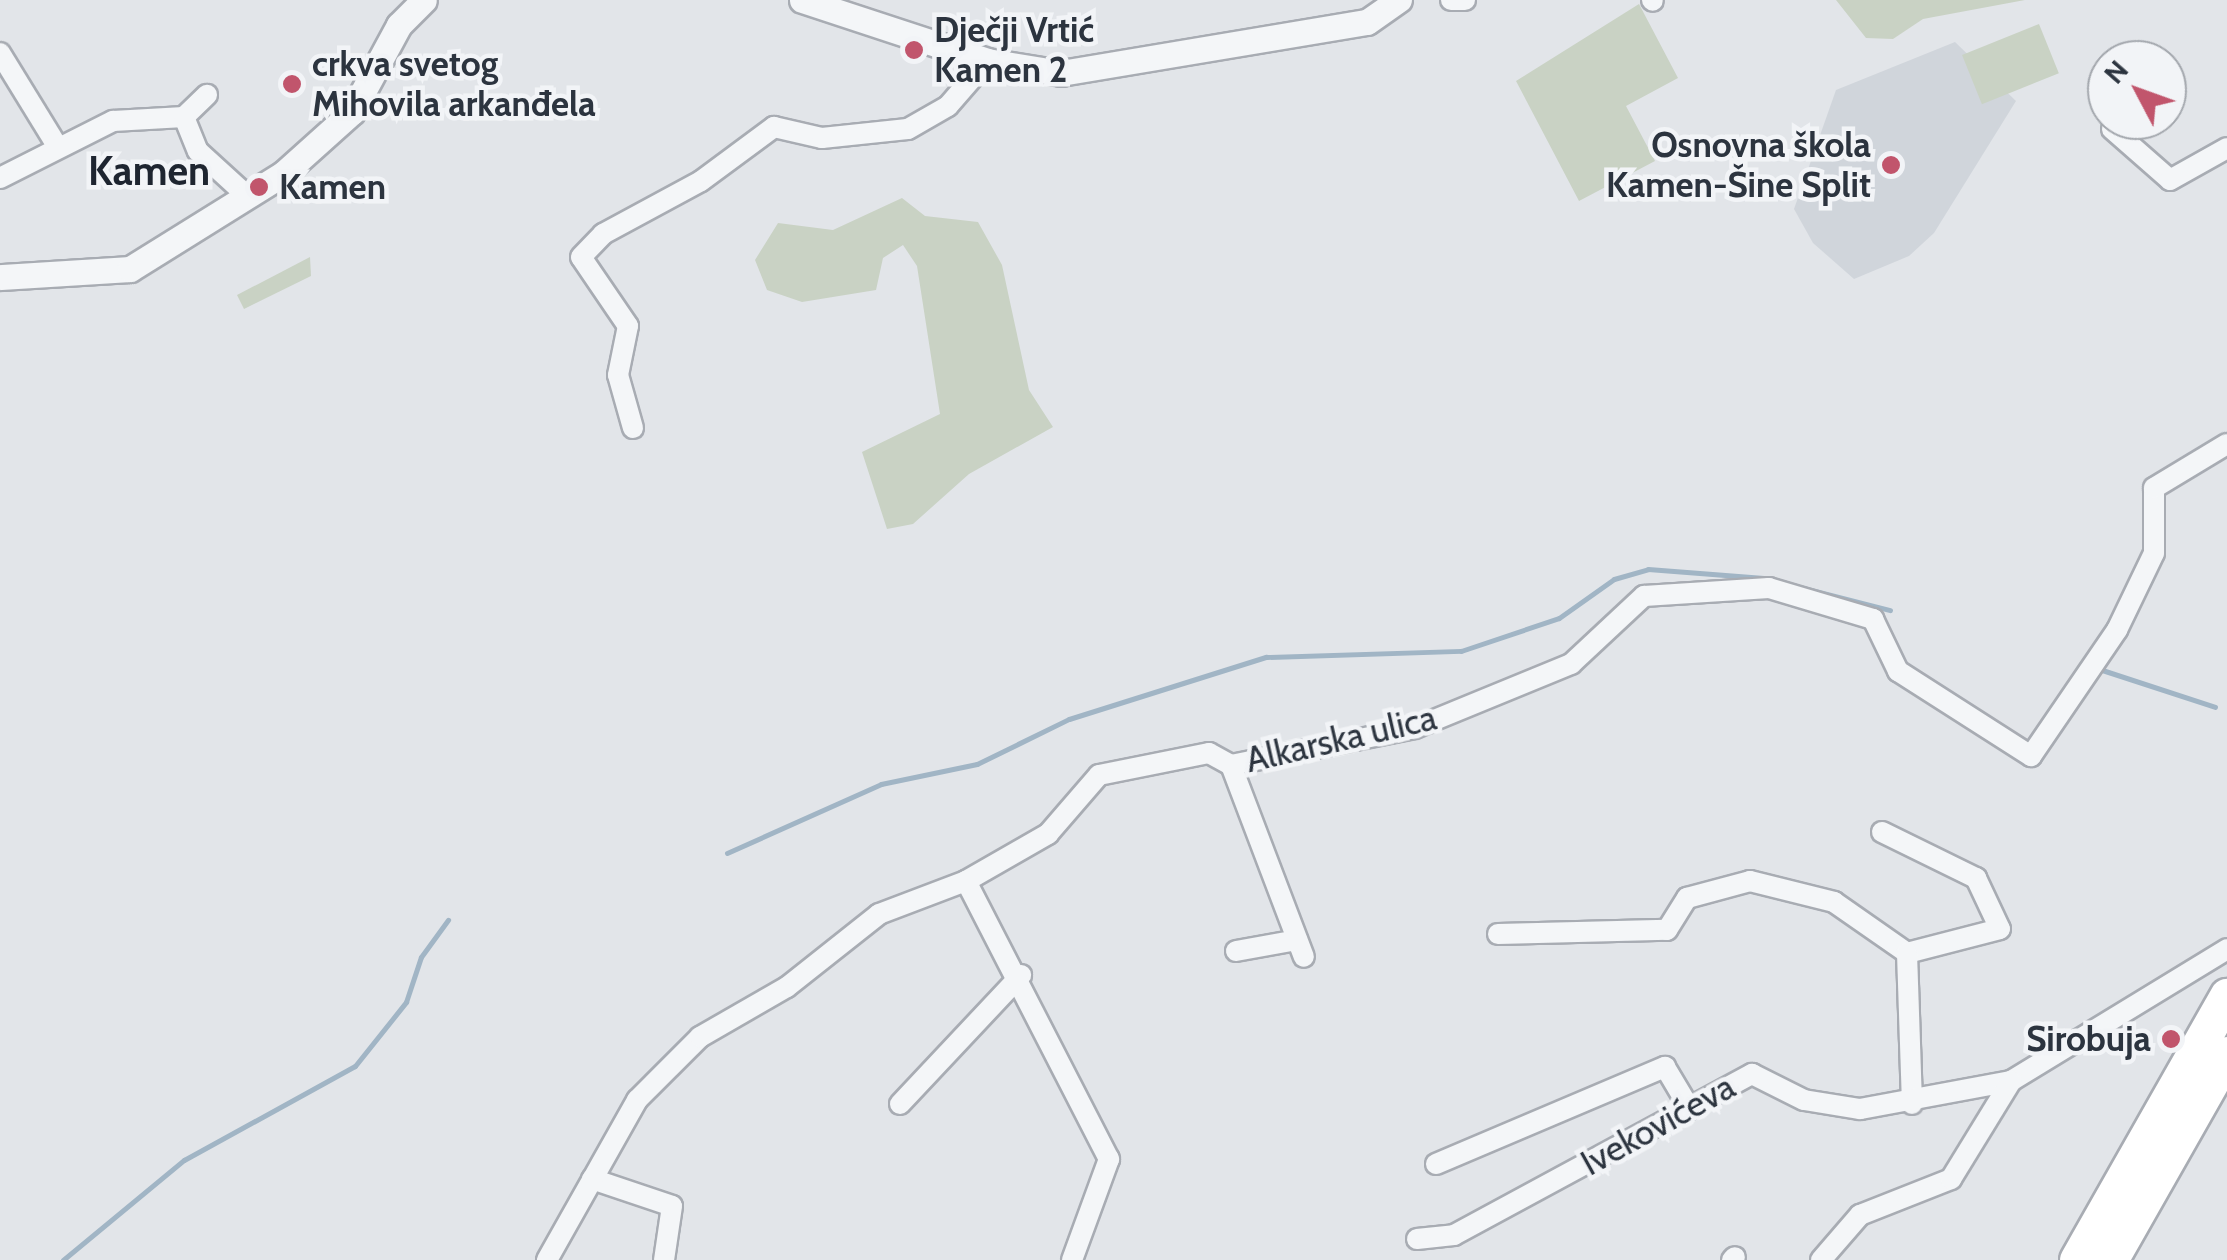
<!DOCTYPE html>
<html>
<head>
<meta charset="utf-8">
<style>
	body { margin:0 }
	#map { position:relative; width:2227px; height:1260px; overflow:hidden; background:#e2e5e9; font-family:Cabin,sans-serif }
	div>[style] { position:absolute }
	.built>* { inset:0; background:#d0d5db }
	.green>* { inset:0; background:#c9d2c4; transform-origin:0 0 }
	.stream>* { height:5px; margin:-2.5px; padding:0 2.5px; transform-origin:2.5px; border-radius:2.5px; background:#a1b5c5 }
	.roads { filter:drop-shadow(2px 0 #a8acb3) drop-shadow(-2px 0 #a8acb3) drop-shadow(0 2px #a8acb3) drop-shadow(0 -2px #a8acb3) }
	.minor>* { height:20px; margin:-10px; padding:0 10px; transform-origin:10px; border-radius:10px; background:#f4f6f8 }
	.tertiary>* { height:25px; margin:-12.5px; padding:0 12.5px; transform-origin:12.5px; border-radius:12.5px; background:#f4f6f8 }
	.trunk>* { height:35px; margin:-17.5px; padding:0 17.5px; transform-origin:17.5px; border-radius:17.5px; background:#fff }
	.dots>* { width:28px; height:28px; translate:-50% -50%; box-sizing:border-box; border:5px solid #f2f4f7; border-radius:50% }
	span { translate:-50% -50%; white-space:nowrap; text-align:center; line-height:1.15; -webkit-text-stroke:9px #f2f4f7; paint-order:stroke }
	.poi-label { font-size:35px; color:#2c343f; font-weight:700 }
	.left { translate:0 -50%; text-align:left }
	.right { translate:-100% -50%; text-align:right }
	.street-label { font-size:35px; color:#2c343f }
	.quarter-label { font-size:40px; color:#1e2530; font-weight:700 }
	.north { position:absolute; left:2087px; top:40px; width:100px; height:100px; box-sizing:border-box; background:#f2f4f7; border:2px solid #a3a7ad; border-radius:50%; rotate:311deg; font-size:28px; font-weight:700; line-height:40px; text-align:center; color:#2c343f }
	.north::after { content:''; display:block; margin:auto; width:35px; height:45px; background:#c1556c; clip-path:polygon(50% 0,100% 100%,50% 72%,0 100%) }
</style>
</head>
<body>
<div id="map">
	<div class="built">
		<div style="clip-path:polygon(1955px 42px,2016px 101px,1934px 233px,1909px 256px,1854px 279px,1813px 243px,1794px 209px,1836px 90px)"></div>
	</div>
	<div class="green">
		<div style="clip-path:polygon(1836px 0,2025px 0,1923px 19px,1893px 39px,1866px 38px)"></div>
		<div style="clip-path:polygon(1639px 4px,1678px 78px,1626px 106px,1655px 161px,1579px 201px,1516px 81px)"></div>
		<div style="left:2039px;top:24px;width:53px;height:83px;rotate:68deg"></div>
		<div style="clip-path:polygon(902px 198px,925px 216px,978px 222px,1002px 265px,1029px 390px,1053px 427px,969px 474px,913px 524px,887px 529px,862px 452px,940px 414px,917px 266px,903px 245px,883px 258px,876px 290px,802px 302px,767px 290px,755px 260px,778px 223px,833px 230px)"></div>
		<div style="clip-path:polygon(310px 257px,311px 276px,244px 309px,237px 295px)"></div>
	</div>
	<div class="stream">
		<div style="left:2099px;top:669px;width:122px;rotate:18.1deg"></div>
		<div style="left:727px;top:853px;width:169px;rotate:-24.1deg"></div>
		<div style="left:881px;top:784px;width:98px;rotate:-11.8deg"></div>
		<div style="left:977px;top:764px;width:102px;rotate:-26.1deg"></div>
		<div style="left:1069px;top:719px;width:207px;rotate:-17.5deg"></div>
		<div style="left:1266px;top:657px;width:195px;rotate:-1.8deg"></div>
		<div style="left:1461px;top:651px;width:103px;rotate:-18.6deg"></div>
		<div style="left:1559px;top:618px;width:67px;rotate:-35.3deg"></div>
		<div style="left:1614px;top:579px;width:35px;rotate:-16deg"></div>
		<div style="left:1648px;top:569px;width:116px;rotate:4.4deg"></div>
		<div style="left:1764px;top:578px;width:130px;rotate:14.3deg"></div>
		<div style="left:63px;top:1260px;width:157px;rotate:-39.6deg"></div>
		<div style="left:184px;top:1160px;width:195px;rotate:-28.8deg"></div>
		<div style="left:355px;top:1066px;width:82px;rotate:-51.4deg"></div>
		<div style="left:406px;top:1002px;width:47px;rotate:-71.6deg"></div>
		<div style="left:421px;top:957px;width:46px;rotate:-53.9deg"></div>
	</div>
	<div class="roads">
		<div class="minor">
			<div style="left:1451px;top:0;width:14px"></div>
			<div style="left:1652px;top:0;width:1px;rotate:45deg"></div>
			<div style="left:0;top:53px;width:107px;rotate:58.4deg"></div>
			<div style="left:184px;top:117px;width:37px;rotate:68deg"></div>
			<div style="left:198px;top:151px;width:64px;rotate:42.5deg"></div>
			<div style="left:2112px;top:129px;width:77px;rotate:41.3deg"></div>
			<div style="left:2170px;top:180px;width:65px;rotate:-29.3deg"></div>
			<div style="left:0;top:178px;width:127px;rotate:-26.8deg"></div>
			<div style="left:113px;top:121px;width:71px;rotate:-3.2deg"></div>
			<div style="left:184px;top:117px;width:32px;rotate:-44deg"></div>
			<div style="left:633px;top:428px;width:55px;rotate:-105.8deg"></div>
			<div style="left:618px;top:375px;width:50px;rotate:-78.5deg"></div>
			<div style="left:628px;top:326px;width:83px;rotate:-124.3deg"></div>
			<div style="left:581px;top:257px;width:32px;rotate:-46deg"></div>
			<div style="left:603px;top:234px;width:111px;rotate:-28.4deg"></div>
			<div style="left:701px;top:181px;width:91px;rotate:-36.5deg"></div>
			<div style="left:774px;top:127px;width:49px;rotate:12.9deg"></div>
			<div style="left:822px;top:138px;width:86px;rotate:-6deg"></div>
			<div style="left:908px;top:129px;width:46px;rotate:-29.9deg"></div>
			<div style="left:948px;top:106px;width:60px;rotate:-49.1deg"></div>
			<div style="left:1231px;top:765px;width:205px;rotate:69.2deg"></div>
			<div style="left:1882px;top:832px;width:105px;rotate:26.1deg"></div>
			<div style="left:1976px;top:878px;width:56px;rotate:64.8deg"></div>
			<div style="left:2000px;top:929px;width:96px;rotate:165.5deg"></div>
			<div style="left:966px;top:881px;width:313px;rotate:62.8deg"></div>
			<div style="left:1109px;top:1159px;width:108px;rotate:110.1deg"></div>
			<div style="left:1498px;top:934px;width:169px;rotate:-1.4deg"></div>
			<div style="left:1667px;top:930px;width:38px;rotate:-58deg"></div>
			<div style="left:1687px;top:898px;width:65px;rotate:-15.1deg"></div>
			<div style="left:1750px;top:881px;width:87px;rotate:14deg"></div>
			<div style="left:1834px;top:902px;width:89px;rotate:34.9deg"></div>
			<div style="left:1236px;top:951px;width:62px;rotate:-10.2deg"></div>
			<div style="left:1907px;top:953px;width:151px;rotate:88.1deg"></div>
			<div style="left:900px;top:1104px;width:177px;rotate:-46.8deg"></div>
			<div style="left:1436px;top:1164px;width:249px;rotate:-23deg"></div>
			<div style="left:1665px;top:1067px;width:49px;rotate:59.2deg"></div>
			<div style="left:592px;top:1179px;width:84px;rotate:18.6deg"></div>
			<div style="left:672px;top:1206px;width:55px;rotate:98.4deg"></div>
			<div style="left:1417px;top:1239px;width:37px;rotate:-6deg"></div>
			<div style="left:1454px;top:1235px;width:339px;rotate:-28.4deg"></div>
			<div style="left:1752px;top:1074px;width:58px;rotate:26.6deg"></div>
			<div style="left:1804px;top:1100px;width:57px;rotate:9.1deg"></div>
			<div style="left:1860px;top:1109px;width:154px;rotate:-10.5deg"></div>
			<div style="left:2011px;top:1081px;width:253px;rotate:-31.4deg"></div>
			<div style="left:547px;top:1260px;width:184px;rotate:-60.6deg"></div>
			<div style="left:637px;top:1100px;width:89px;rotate:-45deg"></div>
			<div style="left:700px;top:1037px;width:100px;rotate:-29.9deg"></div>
			<div style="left:787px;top:987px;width:117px;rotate:-38.4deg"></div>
			<div style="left:879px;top:914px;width:93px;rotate:-20.8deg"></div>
			<div style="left:966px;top:881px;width:95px;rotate:-29.8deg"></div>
			<div style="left:1048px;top:834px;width:78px;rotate:-49.2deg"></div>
			<div style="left:1099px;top:775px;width:112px;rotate:-11.3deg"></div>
			<div style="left:1209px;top:753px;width:25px;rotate:29deg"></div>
			<div style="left:1231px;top:765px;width:188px;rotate:-11.4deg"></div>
			<div style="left:1415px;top:728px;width:169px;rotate:-22.3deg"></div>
			<div style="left:1571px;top:664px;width:100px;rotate:-43deg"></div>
			<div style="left:1644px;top:596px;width:125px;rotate:-3.7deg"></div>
			<div style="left:1769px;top:588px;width:109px;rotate:16.6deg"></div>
			<div style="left:1873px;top:619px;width:58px;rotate:64.3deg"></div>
			<div style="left:1898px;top:671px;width:158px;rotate:32.6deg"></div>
			<div style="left:2031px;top:756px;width:153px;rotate:-55.7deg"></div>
			<div style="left:2117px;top:630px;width:85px;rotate:-64.3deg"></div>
			<div style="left:2154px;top:553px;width:65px;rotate:-90deg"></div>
			<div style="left:2154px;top:488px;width:85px;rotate:-31.1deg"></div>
			<div style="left:1732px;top:1260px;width:4px;rotate:-45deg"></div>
			<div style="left:1821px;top:1260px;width:60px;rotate:-49.1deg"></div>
			<div style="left:1860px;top:1215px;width:98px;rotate:-21.6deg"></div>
			<div style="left:1951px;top:1179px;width:115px;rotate:-58.5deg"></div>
		</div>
		<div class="tertiary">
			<div style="left:802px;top:0;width:195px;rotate:18.2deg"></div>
			<div style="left:987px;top:61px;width:75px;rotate:9.2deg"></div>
			<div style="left:1061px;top:73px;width:310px;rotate:-9.5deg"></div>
			<div style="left:1367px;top:22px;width:39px;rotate:-35deg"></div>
			<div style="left:0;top:277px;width:130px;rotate:-3.5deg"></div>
			<div style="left:130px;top:269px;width:181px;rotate:-31.9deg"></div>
			<div style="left:284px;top:173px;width:91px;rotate:-41.9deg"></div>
			<div style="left:352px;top:112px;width:99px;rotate:-61.6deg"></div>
			<div style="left:399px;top:25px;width:35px;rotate:-45deg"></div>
		</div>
		<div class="trunk">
			<div style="left:2077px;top:1260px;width:304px;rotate:-60.4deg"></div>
			<div style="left:2110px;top:1260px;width:237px;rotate:-60.4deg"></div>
		</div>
	</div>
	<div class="dots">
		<div style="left:914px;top:50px;background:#c1556c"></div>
		<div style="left:292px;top:84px;background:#c1556c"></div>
		<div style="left:1891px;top:165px;background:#c1556c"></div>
		<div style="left:259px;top:187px;background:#c1556c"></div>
		<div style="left:2171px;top:1039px;background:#c1556c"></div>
	</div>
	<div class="poi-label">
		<span class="left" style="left:934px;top:50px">Dječji Vrtić<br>Kamen 2</span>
		<span class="left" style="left:312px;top:84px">crkva svetog<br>Mihovila arkanđela</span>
		<span class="right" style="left:1871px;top:165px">Osnovna škola<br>Kamen-Šine Split</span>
		<span class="left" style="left:279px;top:187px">Kamen</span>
		<span class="right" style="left:2151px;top:1039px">Sirobuja</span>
	</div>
	<div class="street-label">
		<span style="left:1341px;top:739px;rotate:-13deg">Alkarska ulica</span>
		<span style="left:1658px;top:1125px;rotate:-29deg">Ivekovićeva</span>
	</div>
	<div class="quarter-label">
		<span style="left:149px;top:171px">Kamen</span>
	</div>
	<div class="north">N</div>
</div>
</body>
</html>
